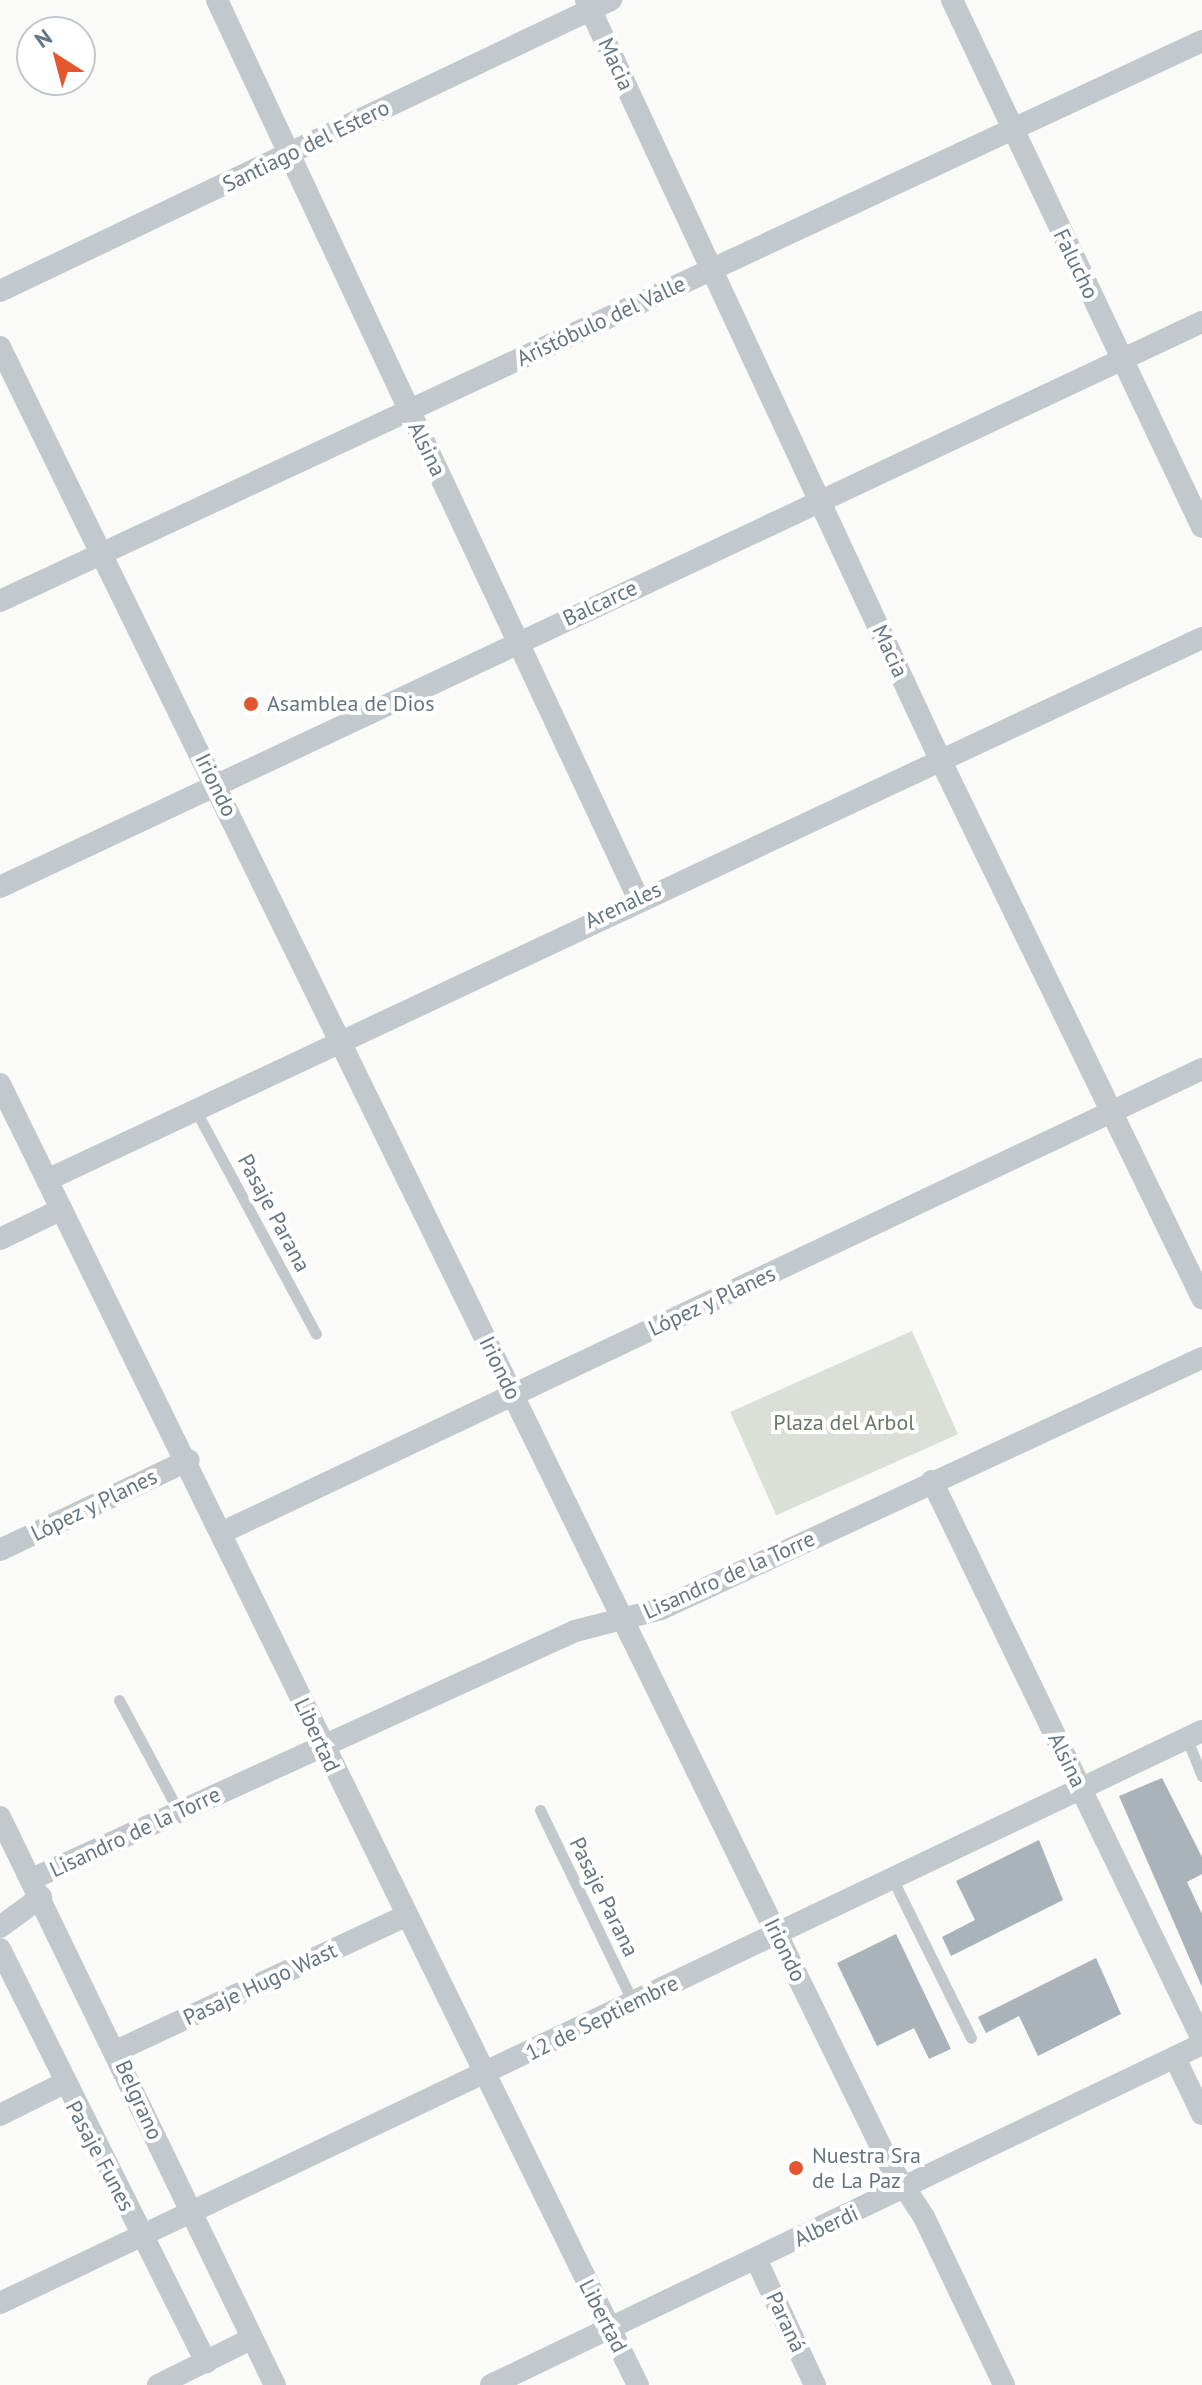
<!DOCTYPE html>
<html>
<head>
<meta charset="utf-8">
<style>
	body { margin:0 }
	#map { position:relative; width:1202px; height:2385px; overflow:hidden; background:#fafaf8; font-family:"PT Sans",sans-serif }
	div>[style] { position:absolute }
	.green>* { inset:0; background:#dadfd7; transform-origin:0 0 }
	.building>* { inset:0; background:#aab3b9 }
	.lane>* { height:11px; margin:-5.5px; padding:0 5.5px; transform-origin:5.5px; border-radius:5.5px; background:#c3c8cc }
	.street>* { height:22px; margin:-11px; padding:0 11px; transform-origin:11px; border-radius:11px; background:#c3c8cc }
	.dots>* { width:22px; height:22px; translate:-50% -50%; box-sizing:border-box; border:4px solid #fff; border-radius:50% }
	span { translate:-50% -50%; white-space:nowrap; text-align:center; line-height:1.15; -webkit-text-stroke:8px #fff; paint-order:stroke }
	.street-label { font-size:22px; color:#657683 }
	.poi-label { font-size:22px; color:#657683 }
	.left { translate:0 -50%; text-align:left }
	.park-label { font-size:22px; color:#687a64 }
	.north { position:absolute; left:16px; top:16px; width:80px; height:80px; box-sizing:border-box; background:#fff; border:2px solid #c1c8cd; border-radius:50%; rotate:324deg; font-size:22px; font-weight:700; line-height:32px; text-align:center; color:#657683 }
	.north::after { content:''; display:block; margin:auto; width:28px; height:36px; background:#e4572e; clip-path:polygon(50% 0,100% 100%,50% 72%,0 100%) }
</style>
</head>
<body>
<div id="map">
	<div class="green">
		<div style="left:912px;top:1331px;width:113px;height:199px;rotate:66deg"></div>
	</div>
	<div class="building">
		<div style="clip-path:polygon(1162px 1778px,1202px 1857px,1202px 1874px,1187px 1882px,1202px 1914px,1202px 1987px,1119px 1796px)"></div>
		<div style="clip-path:polygon(1039px 1840px,1063px 1900px,951px 1956px,942px 1937px,975px 1920px,956px 1881px)"></div>
		<div style="clip-path:polygon(896px 1934px,951px 2049px,929px 2059px,914px 2028px,877px 2046px,837px 1963px)"></div>
		<div style="clip-path:polygon(1096px 1958px,1121px 2014px,1038px 2056px,1019px 2016px,986px 2033px,978px 2017px)"></div>
	</div>
	<div class="lane">
		<div style="left:196px;top:1111px;width:253px;rotate:61.7deg"></div>
		<div style="left:119px;top:1700px;width:127px;rotate:61.8deg"></div>
		<div style="left:1187px;top:1739px;width:40px;rotate:68deg"></div>
		<div style="left:540px;top:1810px;width:213px;rotate:64.2deg"></div>
		<div style="left:893px;top:1880px;width:176px;rotate:63.7deg"></div>
	</div>
	<div class="street">
		<div style="left:217px;top:0;width:992px;rotate:64.88deg"></div>
		<div style="left:586px;top:0;width:835px;rotate:65deg"></div>
		<div style="left:939px;top:757px;width:602px;rotate:64.07deg"></div>
		<div style="left:952px;top:0;width:583px;rotate:64.62deg"></div>
		<div style="left:0;top:291px;width:677px;rotate:-25.47deg"></div>
		<div style="left:0;top:347px;width:2026px;rotate:63.92deg"></div>
		<div style="left:891px;top:2167px;width:60px;rotate:56.6deg"></div>
		<div style="left:924px;top:2217px;width:186px;rotate:64.5deg"></div>
		<div style="left:0;top:601px;width:1326px;rotate:-24.98deg"></div>
		<div style="left:0;top:887px;width:1328px;rotate:-25.18deg"></div>
		<div style="left:0;top:1084px;width:1449px;rotate:63.88deg"></div>
		<div style="left:47px;top:1180px;width:1276px;rotate:-25.14deg"></div>
		<div style="left:0;top:1239px;width:67px;rotate:-25.8deg"></div>
		<div style="left:932px;top:1481px;width:620px;rotate:64.18deg"></div>
		<div style="left:223px;top:1532px;width:1083px;rotate:-25.31deg"></div>
		<div style="left:0;top:1550px;width:209px;rotate:-25.5deg"></div>
		<div style="left:0;top:1817px;width:631px;rotate:64.17deg"></div>
		<div style="left:32px;top:1879px;width:597px;rotate:-24.55deg"></div>
		<div style="left:575px;top:1631px;width:89px;rotate:-14.3deg"></div>
		<div style="left:661px;top:1609px;width:596px;rotate:-24.89deg"></div>
		<div style="left:0;top:1927px;width:51px;rotate:-36.2deg"></div>
		<div style="left:0;top:1949px;width:462px;rotate:63.5deg"></div>
		<div style="left:116px;top:2051px;width:317px;rotate:-25deg"></div>
		<div style="left:1175px;top:2058px;width:62px;rotate:64.3deg"></div>
		<div style="left:0;top:2115px;width:69px;rotate:-26.6deg"></div>
		<div style="left:756px;top:2259px;width:139px;rotate:64.9deg"></div>
		<div style="left:0;top:2303px;width:1331px;rotate:-25.45deg"></div>
		<div style="left:158px;top:2385px;width:104px;rotate:-26.3deg"></div>
		<div style="left:491px;top:2385px;width:789px;rotate:-25.62deg"></div>
	</div>
	<div class="dots">
		<div style="left:251px;top:704px;background:#e4572e"></div>
		<div style="left:796px;top:2168px;background:#e4572e"></div>
	</div>
	<div class="street-label">
		<span style="left:616px;top:64px;rotate:65deg">Macia</span>
		<span style="left:306px;top:146px;rotate:-26deg">Santiago del Estero</span>
		<span style="left:1076px;top:264px;rotate:64deg">Falucho</span>
		<span style="left:601px;top:321px;rotate:-25deg">Aristóbulo del Valle</span>
		<span style="left:427px;top:449px;rotate:64deg">Alsina</span>
		<span style="left:600px;top:603px;rotate:-25deg">Balcarce</span>
		<span style="left:890px;top:651px;rotate:65deg">Macia</span>
		<span style="left:216px;top:785px;rotate:64deg">Iriondo</span>
		<span style="left:623px;top:905px;rotate:-25deg">Arenales</span>
		<span style="left:274px;top:1213px;rotate:62deg">Pasaje Parana</span>
		<span style="left:712px;top:1301px;rotate:-25deg">López y Planes</span>
		<span style="left:500px;top:1368px;rotate:64deg">Iriondo</span>
		<span style="left:94px;top:1505px;rotate:-26deg">López y Planes</span>
		<span style="left:729px;top:1575px;rotate:-24deg">Lisandro de la Torre</span>
		<span style="left:317px;top:1735px;rotate:65deg">Libertad</span>
		<span style="left:1067px;top:1760px;rotate:64deg">Alsina</span>
		<span style="left:135px;top:1832px;rotate:-25deg">Lisandro de la Torre</span>
		<span style="left:604px;top:1897px;rotate:64deg">Pasaje Parana</span>
		<span style="left:785px;top:1950px;rotate:64deg">Iriondo</span>
		<span style="left:260px;top:1984px;rotate:-25deg">Pasaje Hugo Wast</span>
		<span style="left:602px;top:2018px;rotate:-26deg">12 de Septiembre</span>
		<span style="left:139px;top:2100px;rotate:66deg">Belgrano</span>
		<span style="left:100px;top:2156px;rotate:62deg">Pasaje Funes</span>
		<span style="left:826px;top:2226px;rotate:-25deg">Alberdi</span>
		<span style="left:603px;top:2316px;rotate:63deg">Libertad</span>
		<span style="left:786px;top:2322px;rotate:65deg">Paraná</span>
	</div>
	<div class="poi-label">
		<span class="left" style="left:267px;top:704px">Asamblea de Dios</span>
		<span class="left" style="left:812px;top:2168px">Nuestra Sra<br>de La Paz</span>
	</div>
	<div class="park-label">
		<span style="left:844px;top:1423px">Plaza del Arbol</span>
	</div>
	<div class="north">N</div>
</div>
</body>
</html>
